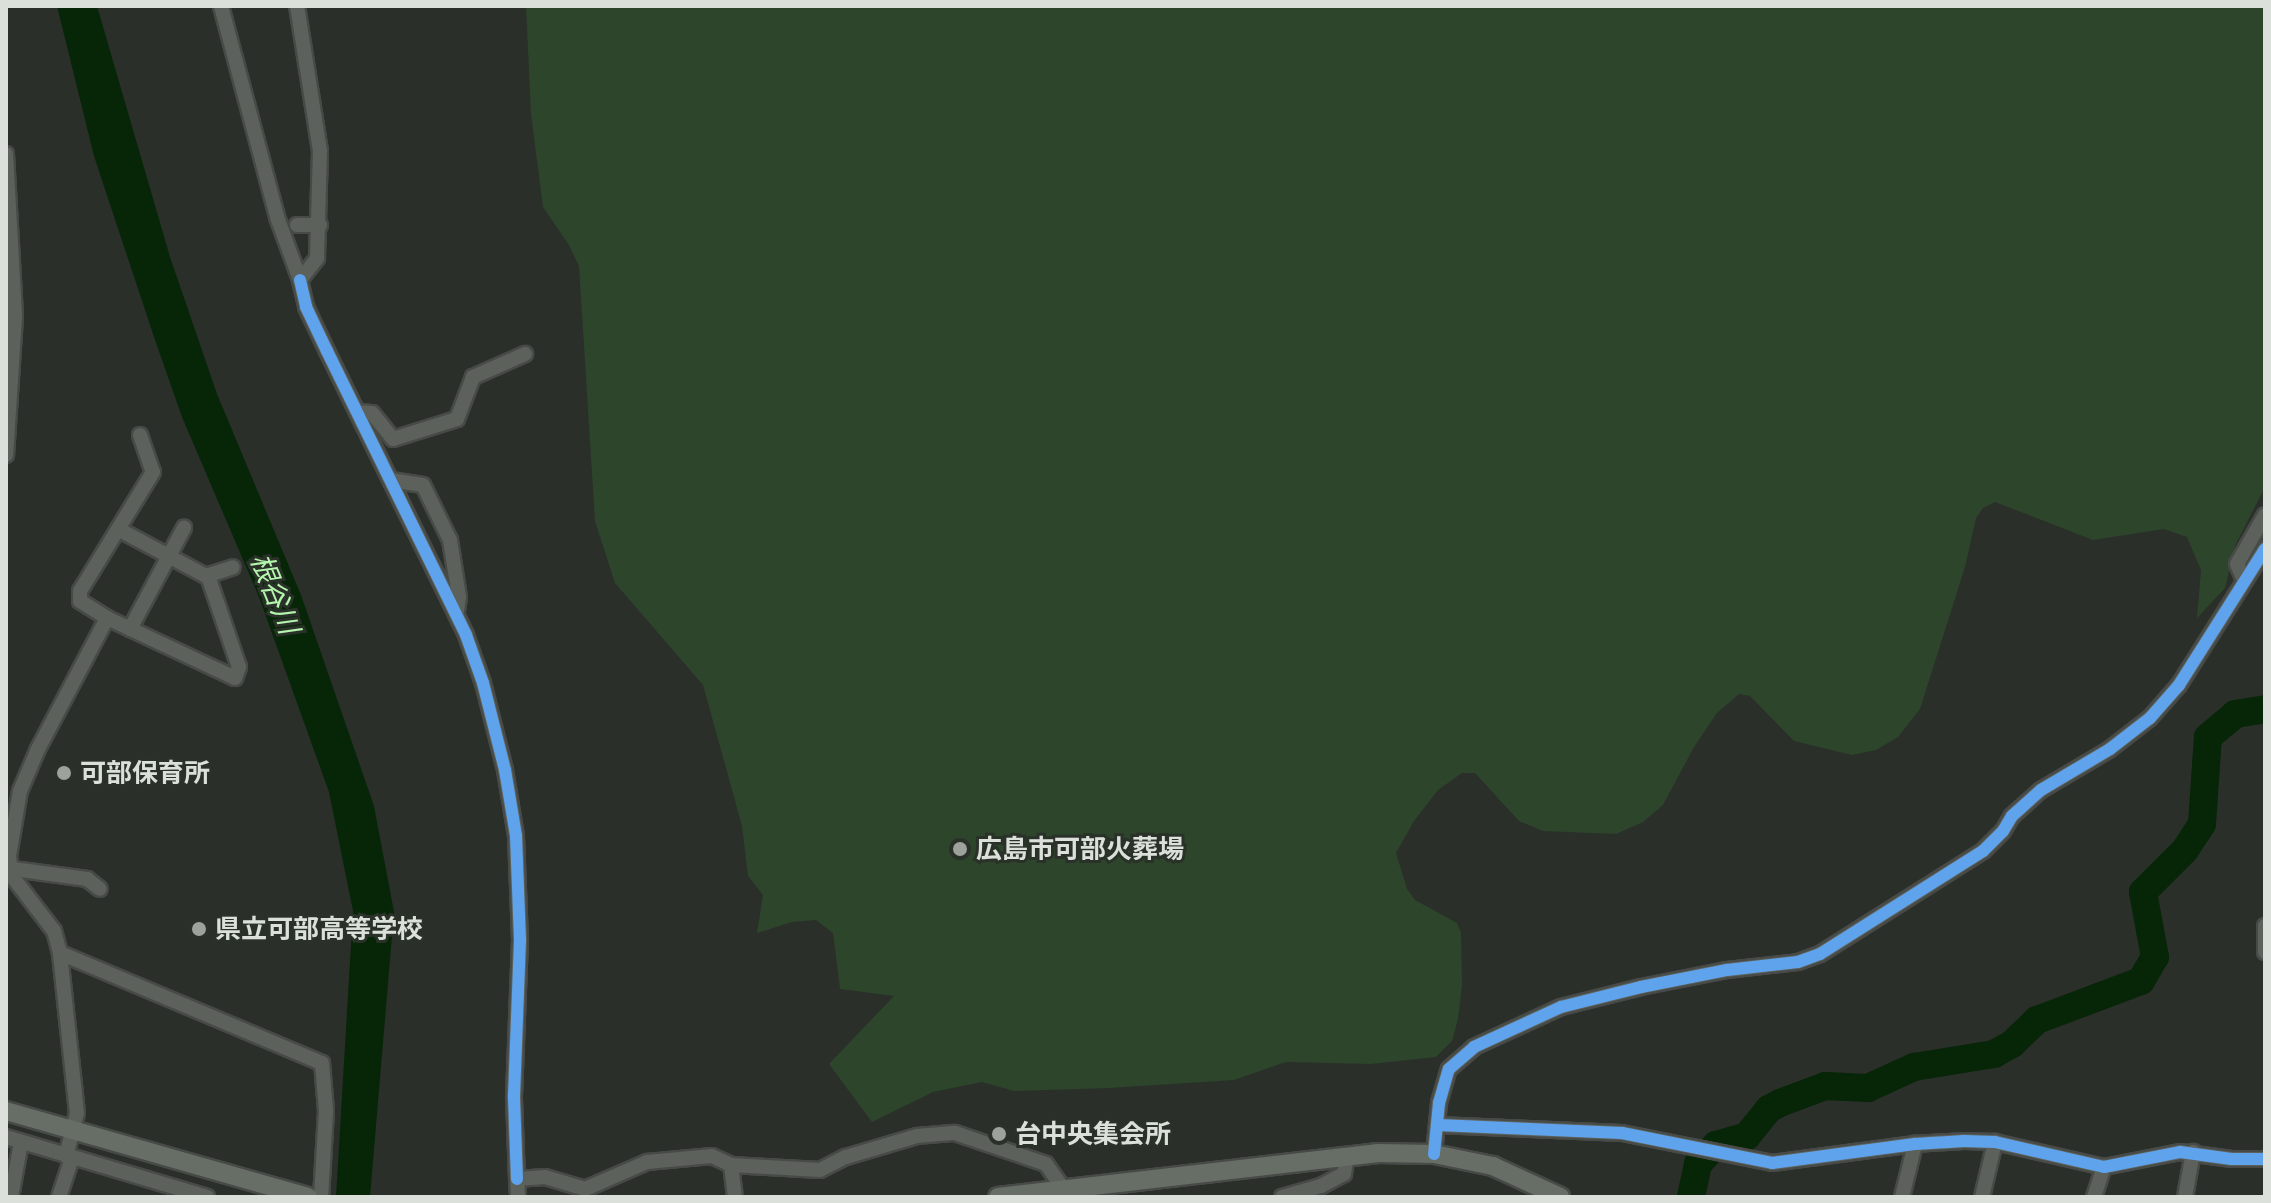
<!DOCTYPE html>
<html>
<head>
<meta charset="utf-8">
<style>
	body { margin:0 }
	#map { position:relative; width:2271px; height:1203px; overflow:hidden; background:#2a2f2a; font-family:"Open Sans","Noto Sans JP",sans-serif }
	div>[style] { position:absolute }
	.green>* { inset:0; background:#2d452b }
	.water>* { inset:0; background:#072507 }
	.river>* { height:28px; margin:-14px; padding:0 14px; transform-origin:14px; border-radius:14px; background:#072507 }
	.roads { filter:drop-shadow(2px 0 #474a47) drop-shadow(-2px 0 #474a47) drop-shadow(0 2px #474a47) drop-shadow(0 -2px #474a47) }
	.street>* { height:14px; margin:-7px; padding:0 7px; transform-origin:7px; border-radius:7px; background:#5c625b }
	.secondary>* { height:18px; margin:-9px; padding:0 9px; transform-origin:9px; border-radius:9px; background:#666e65 }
	.cycleway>* { height:12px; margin:-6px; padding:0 6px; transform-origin:6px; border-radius:6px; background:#60a3ed }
	.dots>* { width:22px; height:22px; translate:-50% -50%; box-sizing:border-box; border:4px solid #293128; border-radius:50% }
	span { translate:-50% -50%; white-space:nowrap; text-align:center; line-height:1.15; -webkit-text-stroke:6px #293128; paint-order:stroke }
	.poi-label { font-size:26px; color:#dbe0da; font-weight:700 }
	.left { translate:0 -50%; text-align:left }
	.water-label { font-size:28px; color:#b5f5ae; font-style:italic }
	.frame { position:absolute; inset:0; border:8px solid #dbe0da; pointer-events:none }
</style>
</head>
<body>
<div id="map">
	<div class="green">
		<div style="clip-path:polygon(526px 6px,2265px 6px,2265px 487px,2235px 546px,2225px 588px,2197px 618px,2201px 570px,2187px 537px,2164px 529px,2093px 540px,1995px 502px,1983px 508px,1976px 518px,1965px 567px,1920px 709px,1898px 737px,1876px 750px,1852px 755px,1794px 741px,1750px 696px,1739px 694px,1717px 713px,1694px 747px,1663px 805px,1643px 822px,1616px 834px,1543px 831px,1519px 821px,1475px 773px,1462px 773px,1438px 790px,1414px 821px,1396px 853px,1407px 889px,1415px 900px,1457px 923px,1461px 933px,1462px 985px,1458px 1019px,1452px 1041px,1436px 1057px,1371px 1064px,1286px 1062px,1234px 1080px,1109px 1088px,1014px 1091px,982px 1082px,933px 1092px,872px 1122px,829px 1064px,894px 996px,840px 989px,833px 933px,816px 920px,792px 922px,757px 933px,763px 895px,748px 876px,742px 826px,703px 685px,615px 583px,595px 521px,579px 266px,569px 245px,543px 207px,531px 114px)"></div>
	</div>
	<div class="water">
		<div style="clip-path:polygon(57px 6px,97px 6px,170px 257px,217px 394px,301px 595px,374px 806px,394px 912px,370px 1197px,336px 1197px,353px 911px,329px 792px,259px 597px,182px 417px,154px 337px,94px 156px)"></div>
	</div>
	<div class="river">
		<div style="left:1691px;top:1197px;width:34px;rotate:-78deg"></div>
		<div style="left:1698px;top:1164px;width:26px;rotate:-47deg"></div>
		<div style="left:1716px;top:1145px;width:32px;rotate:-16deg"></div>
		<div style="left:1747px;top:1136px;width:35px;rotate:-51deg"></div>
		<div style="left:1769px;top:1109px;width:13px;rotate:-29deg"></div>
		<div style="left:1780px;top:1103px;width:48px;rotate:-20.7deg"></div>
		<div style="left:1825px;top:1086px;width:43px;rotate:2.7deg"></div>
		<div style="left:1868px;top:1088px;width:51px;rotate:-24.5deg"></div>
		<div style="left:1914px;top:1067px;width:81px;rotate:-9.2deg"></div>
		<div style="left:1994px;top:1054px;width:21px;rotate:-29deg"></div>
		<div style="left:2012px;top:1044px;width:35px;rotate:-44deg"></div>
		<div style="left:2037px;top:1020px;width:111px;rotate:-20.6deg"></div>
		<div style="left:2141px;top:981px;width:28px;rotate:-60deg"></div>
		<div style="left:2155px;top:957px;width:66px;rotate:-100.5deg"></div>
		<div style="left:2143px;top:892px;width:59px;rotate:-45deg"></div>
		<div style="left:2185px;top:850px;width:31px;rotate:-57deg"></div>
		<div style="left:2202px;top:824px;width:87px;rotate:-86.1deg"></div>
		<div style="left:2208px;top:737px;width:35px;rotate:-40deg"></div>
		<div style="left:2235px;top:714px;width:30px;rotate:-9deg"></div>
	</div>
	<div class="roads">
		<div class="street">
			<div style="left:221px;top:6px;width:218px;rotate:75.1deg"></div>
			<div style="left:277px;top:217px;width:67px;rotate:69.9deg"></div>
			<div style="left:300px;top:280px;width:28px;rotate:-52deg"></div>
			<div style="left:317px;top:258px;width:107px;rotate:-88.4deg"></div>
			<div style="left:320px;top:151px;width:147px;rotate:-99deg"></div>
			<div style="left:6px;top:154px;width:163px;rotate:86.8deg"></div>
			<div style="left:15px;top:317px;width:138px;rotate:93.7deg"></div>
			<div style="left:297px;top:225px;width:23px"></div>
			<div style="left:300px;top:280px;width:28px;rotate:77deg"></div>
			<div style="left:306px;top:307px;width:49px;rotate:64.5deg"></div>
			<div style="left:327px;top:351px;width:316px;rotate:63.9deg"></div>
			<div style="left:466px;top:635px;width:51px;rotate:70.5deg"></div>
			<div style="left:483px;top:683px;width:90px;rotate:75.8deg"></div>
			<div style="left:505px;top:770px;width:67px;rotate:80.5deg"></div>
			<div style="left:516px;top:836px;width:104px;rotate:87.8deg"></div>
			<div style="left:520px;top:940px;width:158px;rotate:92.2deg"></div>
			<div style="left:514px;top:1098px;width:81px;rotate:87.9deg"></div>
			<div style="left:357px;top:412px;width:15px;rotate:4deg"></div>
			<div style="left:372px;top:413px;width:33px;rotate:51deg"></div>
			<div style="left:393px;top:439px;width:67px;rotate:-17.4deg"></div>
			<div style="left:457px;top:419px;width:45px;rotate:-69.1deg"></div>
			<div style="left:473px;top:377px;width:57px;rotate:-23.9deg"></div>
			<div style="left:140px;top:435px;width:39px;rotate:71deg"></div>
			<div style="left:153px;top:472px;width:140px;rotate:121.5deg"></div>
			<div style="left:80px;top:591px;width:10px;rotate:90deg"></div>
			<div style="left:80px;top:601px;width:32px;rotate:32deg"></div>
			<div style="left:107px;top:618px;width:141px;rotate:25.1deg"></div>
			<div style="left:235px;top:678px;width:12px;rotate:-70deg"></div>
			<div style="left:239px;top:667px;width:96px;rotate:-108.8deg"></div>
			<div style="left:391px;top:480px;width:32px;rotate:9deg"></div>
			<div style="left:423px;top:485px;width:61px;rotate:63.9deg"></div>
			<div style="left:450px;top:540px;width:58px;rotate:81deg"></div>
			<div style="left:459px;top:597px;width:15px;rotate:98deg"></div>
			<div style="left:118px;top:529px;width:100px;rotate:28.1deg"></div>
			<div style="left:206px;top:576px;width:28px;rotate:-18deg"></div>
			<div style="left:2244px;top:580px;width:17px;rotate:-114deg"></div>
			<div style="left:2237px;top:564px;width:56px;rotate:-60.3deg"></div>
			<div style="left:130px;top:629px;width:115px;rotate:-61.9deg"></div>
			<div style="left:6px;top:868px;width:82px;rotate:7.7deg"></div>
			<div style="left:87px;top:879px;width:16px;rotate:38deg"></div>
			<div style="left:2265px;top:926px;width:26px;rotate:90deg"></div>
			<div style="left:60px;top:953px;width:284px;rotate:22.8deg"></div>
			<div style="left:322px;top:1063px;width:48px;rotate:85.2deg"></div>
			<div style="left:326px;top:1111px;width:86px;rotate:93.3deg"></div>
			<div style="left:1438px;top:1125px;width:184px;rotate:2.5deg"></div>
			<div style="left:1622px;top:1133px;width:153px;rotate:11.3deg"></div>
			<div style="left:1772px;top:1163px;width:144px;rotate:-7.6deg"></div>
			<div style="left:1915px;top:1144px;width:49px;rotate:-3.5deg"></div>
			<div style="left:1964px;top:1141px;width:31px;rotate:2deg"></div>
			<div style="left:1995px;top:1142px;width:112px;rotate:12.9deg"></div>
			<div style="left:2104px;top:1167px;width:77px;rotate:-11.2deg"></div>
			<div style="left:2180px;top:1152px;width:52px;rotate:7.7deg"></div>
			<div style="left:2232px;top:1159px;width:33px"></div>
			<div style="left:6px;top:1137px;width:210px;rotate:16.6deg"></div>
			<div style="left:1434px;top:1154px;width:51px;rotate:-84.4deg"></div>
			<div style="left:1439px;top:1103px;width:35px;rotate:-74deg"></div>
			<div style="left:1449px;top:1069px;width:33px;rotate:-41deg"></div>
			<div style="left:1474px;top:1047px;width:96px;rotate:-24.7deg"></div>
			<div style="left:1561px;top:1007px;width:82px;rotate:-14deg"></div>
			<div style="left:1641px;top:987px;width:88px;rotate:-11.2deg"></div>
			<div style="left:1727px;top:970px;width:71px;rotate:-6.4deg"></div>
			<div style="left:1798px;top:962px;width:23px;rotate:-20deg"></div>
			<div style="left:1820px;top:954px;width:193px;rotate:-32.3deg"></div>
			<div style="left:1983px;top:851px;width:28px;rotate:-45deg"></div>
			<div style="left:2003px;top:831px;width:17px;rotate:-59deg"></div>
			<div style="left:2012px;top:816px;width:39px;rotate:-42deg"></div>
			<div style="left:2041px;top:790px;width:80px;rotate:-30.7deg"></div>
			<div style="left:2110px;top:749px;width:51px;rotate:-37.8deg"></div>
			<div style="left:2150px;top:718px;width:44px;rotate:-48.7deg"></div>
			<div style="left:2179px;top:685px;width:161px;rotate:-57.7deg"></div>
			<div style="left:66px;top:1156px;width:44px;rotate:-75.7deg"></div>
			<div style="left:77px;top:1113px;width:161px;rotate:-96.1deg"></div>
			<div style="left:60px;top:953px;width:23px;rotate:-105deg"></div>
			<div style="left:54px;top:931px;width:69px;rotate:-127.4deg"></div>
			<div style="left:12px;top:876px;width:20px;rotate:-99deg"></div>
			<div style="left:9px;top:856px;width:66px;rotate:-80.4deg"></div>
			<div style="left:20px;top:791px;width:46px;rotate:-66.8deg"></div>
			<div style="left:38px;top:749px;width:148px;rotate:-62.2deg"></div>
			<div style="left:731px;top:1165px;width:32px;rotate:83deg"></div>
			<div style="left:11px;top:1197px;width:56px;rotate:-79.7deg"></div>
			<div style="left:59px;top:1197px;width:41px;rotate:-71.6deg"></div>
			<div style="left:518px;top:1197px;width:18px;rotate:-93deg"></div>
			<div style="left:517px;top:1179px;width:28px;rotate:-4deg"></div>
			<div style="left:545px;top:1177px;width:42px;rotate:16.7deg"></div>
			<div style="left:585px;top:1189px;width:68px;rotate:-23.5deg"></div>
			<div style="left:647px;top:1162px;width:65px;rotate:-5.3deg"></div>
			<div style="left:712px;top:1156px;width:21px;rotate:25deg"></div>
			<div style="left:731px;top:1165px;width:89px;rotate:3.2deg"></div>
			<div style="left:820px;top:1170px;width:29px;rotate:-27deg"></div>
			<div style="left:846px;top:1157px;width:74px;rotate:-16.5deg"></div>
			<div style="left:917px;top:1136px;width:38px;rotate:-5deg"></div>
			<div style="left:955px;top:1133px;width:96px;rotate:18.8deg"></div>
			<div style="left:1046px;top:1164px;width:38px;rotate:55deg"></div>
			<div style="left:1282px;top:1197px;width:41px;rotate:-15.8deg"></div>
			<div style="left:1321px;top:1186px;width:26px;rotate:-28deg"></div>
			<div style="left:1344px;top:1174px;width:18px;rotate:-81deg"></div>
			<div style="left:1902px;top:1197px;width:55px;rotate:-76.2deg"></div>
			<div style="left:1982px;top:1197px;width:57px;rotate:-76.7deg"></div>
			<div style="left:2094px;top:1197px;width:32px;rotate:-72deg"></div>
			<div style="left:2185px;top:1197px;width:46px;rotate:-79.9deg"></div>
		</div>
		<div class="secondary">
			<div style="left:6px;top:1111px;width:314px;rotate:15.9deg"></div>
			<div style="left:998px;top:1197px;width:383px;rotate:-6.6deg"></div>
			<div style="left:1378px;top:1153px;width:56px;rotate:1deg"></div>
			<div style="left:1434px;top:1154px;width:60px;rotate:11.5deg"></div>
			<div style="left:1493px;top:1166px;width:74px;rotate:24.8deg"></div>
		</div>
	</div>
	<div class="cycleway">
		<div style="left:300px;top:280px;width:28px;rotate:77deg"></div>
		<div style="left:306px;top:307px;width:49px;rotate:64.5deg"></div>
		<div style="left:327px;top:351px;width:316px;rotate:63.9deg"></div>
		<div style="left:466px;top:635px;width:51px;rotate:70.5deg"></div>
		<div style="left:483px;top:683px;width:90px;rotate:75.8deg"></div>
		<div style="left:505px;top:770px;width:67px;rotate:80.5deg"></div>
		<div style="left:516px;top:836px;width:104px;rotate:87.8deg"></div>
		<div style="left:520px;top:940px;width:158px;rotate:92.2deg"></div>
		<div style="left:514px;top:1098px;width:81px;rotate:87.9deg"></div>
		<div style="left:1438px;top:1125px;width:184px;rotate:2.5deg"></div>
		<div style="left:1622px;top:1133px;width:153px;rotate:11.3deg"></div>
		<div style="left:1772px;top:1163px;width:144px;rotate:-7.6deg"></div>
		<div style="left:1915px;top:1144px;width:49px;rotate:-3.5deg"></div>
		<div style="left:1964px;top:1141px;width:31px;rotate:2deg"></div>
		<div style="left:1995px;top:1142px;width:112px;rotate:12.9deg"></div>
		<div style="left:2104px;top:1167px;width:77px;rotate:-11.2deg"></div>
		<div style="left:2180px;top:1152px;width:52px;rotate:7.7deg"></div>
		<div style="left:2232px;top:1159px;width:33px"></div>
		<div style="left:1434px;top:1154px;width:51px;rotate:-84.4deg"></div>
		<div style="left:1439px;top:1103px;width:35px;rotate:-74deg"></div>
		<div style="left:1449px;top:1069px;width:33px;rotate:-41deg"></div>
		<div style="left:1474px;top:1047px;width:96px;rotate:-24.7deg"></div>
		<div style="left:1561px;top:1007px;width:82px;rotate:-14deg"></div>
		<div style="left:1641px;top:987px;width:88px;rotate:-11.2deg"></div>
		<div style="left:1727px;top:970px;width:71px;rotate:-6.4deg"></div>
		<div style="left:1798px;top:962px;width:23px;rotate:-20deg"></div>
		<div style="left:1820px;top:954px;width:193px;rotate:-32.3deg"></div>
		<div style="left:1983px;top:851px;width:28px;rotate:-45deg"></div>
		<div style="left:2003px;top:831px;width:17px;rotate:-59deg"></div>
		<div style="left:2012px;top:816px;width:39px;rotate:-42deg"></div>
		<div style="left:2041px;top:790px;width:80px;rotate:-30.7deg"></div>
		<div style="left:2110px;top:749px;width:51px;rotate:-37.8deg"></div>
		<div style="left:2150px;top:718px;width:44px;rotate:-48.7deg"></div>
		<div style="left:2179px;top:685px;width:161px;rotate:-57.7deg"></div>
	</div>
	<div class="dots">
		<div style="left:64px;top:773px;background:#9da29c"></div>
		<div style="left:960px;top:849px;background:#9da29c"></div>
		<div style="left:199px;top:929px;background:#9da29c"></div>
		<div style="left:999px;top:1134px;background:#9da29c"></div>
	</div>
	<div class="poi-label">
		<span class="left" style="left:80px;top:773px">可部保育所</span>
		<span class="left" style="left:976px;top:849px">広島市可部火葬場</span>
		<span class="left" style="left:215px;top:929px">県立可部高等学校</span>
		<span class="left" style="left:1015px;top:1134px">台中央集会所</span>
	</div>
	<div class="water-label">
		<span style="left:276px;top:593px;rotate:68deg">根谷川</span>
	</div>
	<div class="frame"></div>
</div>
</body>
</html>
